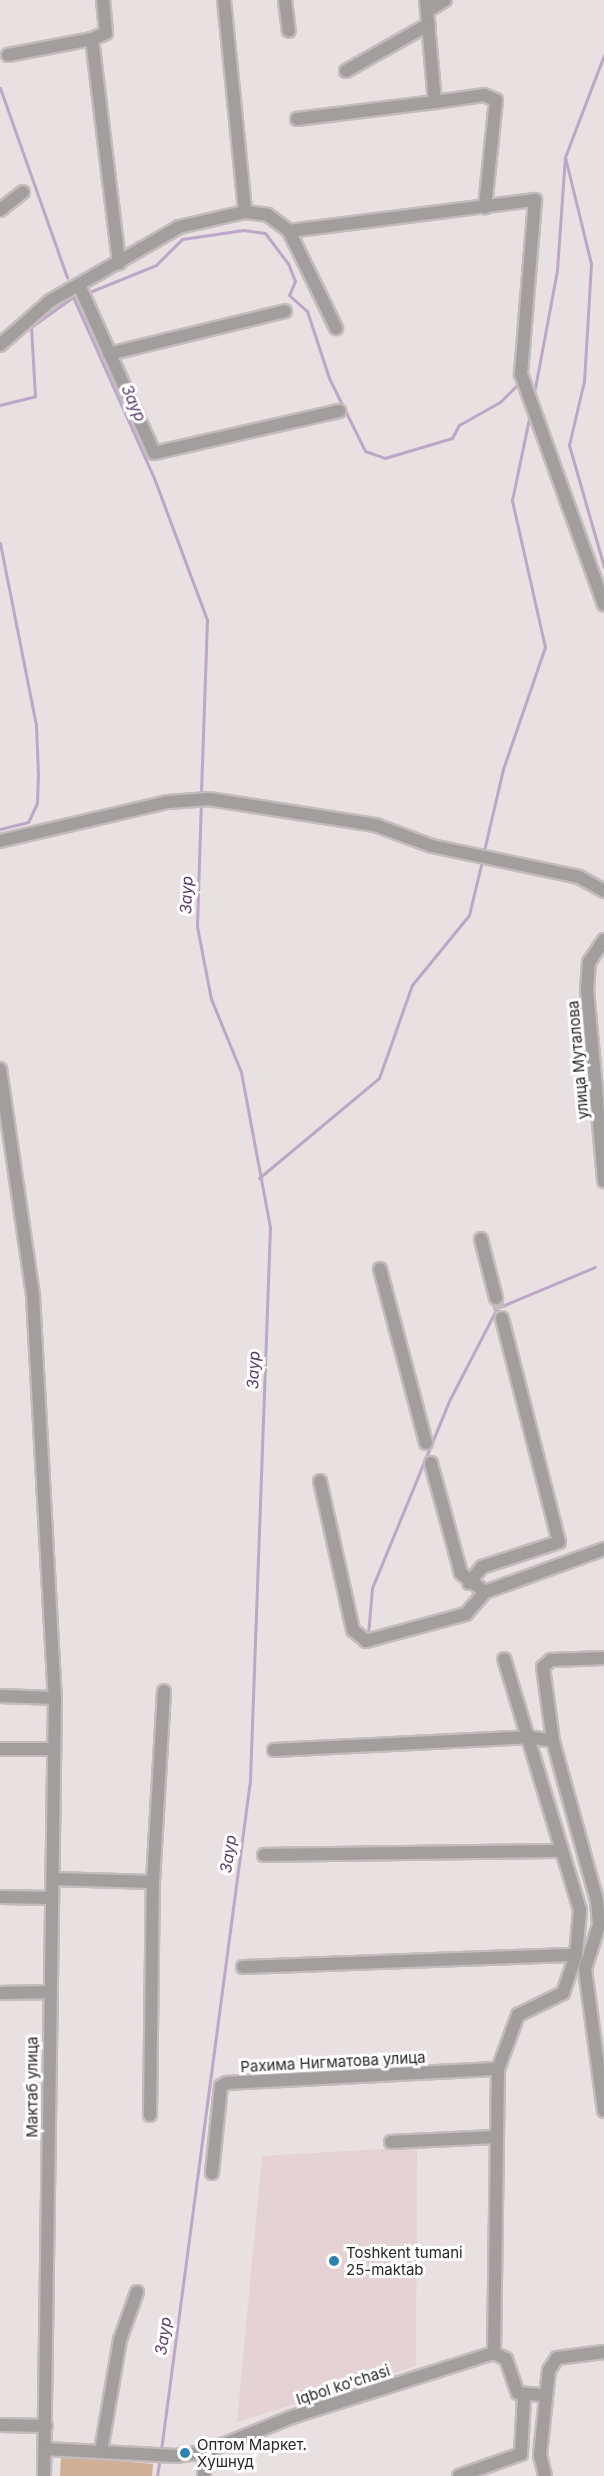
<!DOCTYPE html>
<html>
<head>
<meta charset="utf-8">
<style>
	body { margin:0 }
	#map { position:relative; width:604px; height:2476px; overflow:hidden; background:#e9e0e1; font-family:Inter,sans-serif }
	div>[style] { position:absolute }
	.built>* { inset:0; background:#e4d2d4 }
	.green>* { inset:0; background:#cfb097 }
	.stream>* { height:3px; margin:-1.5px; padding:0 1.5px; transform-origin:1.5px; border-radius:1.5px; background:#bda7c6 }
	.minor-tunnel>* { height:12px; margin-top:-6px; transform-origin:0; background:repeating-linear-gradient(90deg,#c3bbbc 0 12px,transparent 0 18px) }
	.roads { filter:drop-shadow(2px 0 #c3bbbc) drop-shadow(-2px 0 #c3bbbc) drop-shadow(0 2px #c3bbbc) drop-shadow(0 -2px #c3bbbc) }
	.minor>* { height:12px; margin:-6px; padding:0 6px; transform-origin:6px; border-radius:6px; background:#a29e9d }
	.dots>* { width:16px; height:16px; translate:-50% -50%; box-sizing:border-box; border:3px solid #fff; border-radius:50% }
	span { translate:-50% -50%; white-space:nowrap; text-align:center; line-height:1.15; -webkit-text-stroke:6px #fff; paint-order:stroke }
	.street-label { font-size:15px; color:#2a2627 }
	.poi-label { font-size:15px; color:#2a2627 }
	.left { translate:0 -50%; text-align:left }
	.water-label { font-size:16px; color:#5b3c68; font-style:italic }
</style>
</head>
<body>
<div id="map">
	<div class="built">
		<div style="clip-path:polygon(417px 2147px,416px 2366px,237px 2422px,262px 2156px)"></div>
	</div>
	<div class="green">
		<div style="clip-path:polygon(61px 2456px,153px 2464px,152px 2476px,60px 2476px)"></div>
	</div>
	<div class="stream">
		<div style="left:0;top:88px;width:201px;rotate:70.5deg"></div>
		<div style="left:565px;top:157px;width:110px;rotate:76.3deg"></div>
		<div style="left:591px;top:264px;width:117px;rotate:93.4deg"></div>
		<div style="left:584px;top:381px;width:66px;rotate:103.2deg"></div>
		<div style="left:569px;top:445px;width:127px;rotate:74deg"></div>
		<div style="left:92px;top:291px;width:69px;rotate:-22.1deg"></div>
		<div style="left:156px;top:265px;width:37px;rotate:-45deg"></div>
		<div style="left:182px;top:239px;width:62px;rotate:-8.4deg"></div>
		<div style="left:243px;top:230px;width:22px;rotate:8deg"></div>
		<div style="left:265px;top:233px;width:38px;rotate:53deg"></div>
		<div style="left:288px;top:263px;width:19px;rotate:69deg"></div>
		<div style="left:295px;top:281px;width:15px;rotate:113deg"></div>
		<div style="left:289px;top:295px;width:24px;rotate:42deg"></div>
		<div style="left:307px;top:311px;width:71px;rotate:71.8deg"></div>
		<div style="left:329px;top:378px;width:81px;rotate:63.7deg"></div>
		<div style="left:365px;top:451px;width:21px;rotate:19deg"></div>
		<div style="left:385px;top:458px;width:70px;rotate:-16.6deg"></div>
		<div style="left:452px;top:438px;width:15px;rotate:-62deg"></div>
		<div style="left:459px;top:425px;width:47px;rotate:-29.3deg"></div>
		<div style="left:500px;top:402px;width:25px;rotate:-45deg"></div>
		<div style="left:535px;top:388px;width:120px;rotate:-79.4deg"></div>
		<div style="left:557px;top:270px;width:113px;rotate:-86deg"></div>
		<div style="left:565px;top:157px;width:109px;rotate:-69.1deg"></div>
		<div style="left:0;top:405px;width:36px;rotate:-14deg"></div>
		<div style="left:35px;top:396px;width:69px;rotate:-93.3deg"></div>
		<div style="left:31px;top:327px;width:52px;rotate:-35.5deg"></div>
		<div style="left:73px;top:297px;width:198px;rotate:65.9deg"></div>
		<div style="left:154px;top:478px;width:152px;rotate:69.5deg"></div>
		<div style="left:207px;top:620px;width:176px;rotate:92deg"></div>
		<div style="left:0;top:543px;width:186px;rotate:78.8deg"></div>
		<div style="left:36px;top:725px;width:49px;rotate:87.7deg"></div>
		<div style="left:38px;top:774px;width:29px;rotate:92deg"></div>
		<div style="left:37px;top:803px;width:21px;rotate:115deg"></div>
		<div style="left:28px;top:822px;width:29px;rotate:166deg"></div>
		<div style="left:483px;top:855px;width:88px;rotate:-76.9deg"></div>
		<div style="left:503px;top:769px;width:129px;rotate:-71deg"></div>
		<div style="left:545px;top:647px;width:151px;rotate:-102.7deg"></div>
		<div style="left:512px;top:500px;width:88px;rotate:-78.2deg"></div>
		<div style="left:259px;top:1178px;width:156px;rotate:-39.8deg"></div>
		<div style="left:379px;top:1078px;width:99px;rotate:-70.5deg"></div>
		<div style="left:412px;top:985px;width:90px;rotate:-50.8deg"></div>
		<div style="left:469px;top:915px;width:56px;rotate:-76.5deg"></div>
		<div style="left:368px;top:1634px;width:46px;rotate:-85deg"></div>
		<div style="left:372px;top:1588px;width:204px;rotate:-67.6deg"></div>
		<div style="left:450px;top:1399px;width:102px;rotate:-62.7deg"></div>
		<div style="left:497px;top:1308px;width:106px;rotate:-22.7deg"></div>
		<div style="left:161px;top:2450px;width:676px;rotate:-82.43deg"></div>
		<div style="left:250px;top:1780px;width:553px;rotate:-87.93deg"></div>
		<div style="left:270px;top:1227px;width:158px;rotate:-100.6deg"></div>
		<div style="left:241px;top:1072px;width:79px;rotate:-112.3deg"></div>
		<div style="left:211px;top:999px;width:74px;rotate:-100.9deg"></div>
		<div style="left:197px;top:926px;width:124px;rotate:-88.2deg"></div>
		<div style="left:157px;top:2476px;width:19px;rotate:-81deg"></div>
	</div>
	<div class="minor-tunnel">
		<div style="left:496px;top:1298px;width:21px;rotate:73deg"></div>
	</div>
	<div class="roads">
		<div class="minor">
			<div style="left:224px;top:0;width:213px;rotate:84.3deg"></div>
			<div style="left:285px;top:0;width:31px;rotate:83deg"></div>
			<div style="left:426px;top:0;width:102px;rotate:85deg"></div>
			<div style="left:435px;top:102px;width:49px;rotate:-8.1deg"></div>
			<div style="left:484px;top:95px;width:13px;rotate:23deg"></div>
			<div style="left:496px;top:100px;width:108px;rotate:95.9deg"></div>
			<div style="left:427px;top:11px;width:21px;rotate:-31deg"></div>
			<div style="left:92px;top:39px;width:15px;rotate:-23deg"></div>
			<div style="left:106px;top:33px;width:33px;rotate:-95deg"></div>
			<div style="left:8px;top:55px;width:86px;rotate:-10.8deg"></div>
			<div style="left:92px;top:39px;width:226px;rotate:83.1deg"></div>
			<div style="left:346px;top:71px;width:95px;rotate:-29.5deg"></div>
			<div style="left:297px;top:119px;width:139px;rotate:-7deg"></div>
			<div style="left:0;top:210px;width:29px;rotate:-38deg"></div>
			<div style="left:289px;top:231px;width:248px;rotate:-7.2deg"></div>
			<div style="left:535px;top:200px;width:175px;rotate:94.6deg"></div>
			<div style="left:521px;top:374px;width:245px;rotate:70.2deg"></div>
			<div style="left:79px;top:285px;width:184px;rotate:65.9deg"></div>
			<div style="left:154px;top:453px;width:190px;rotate:-12.8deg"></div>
			<div style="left:0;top:345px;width:67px;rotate:-41.3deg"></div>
			<div style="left:50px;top:301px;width:149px;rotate:-29.8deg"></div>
			<div style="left:179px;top:227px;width:68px;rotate:-12.8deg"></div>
			<div style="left:245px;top:212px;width:23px;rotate:7deg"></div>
			<div style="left:268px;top:215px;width:26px;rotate:37deg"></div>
			<div style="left:289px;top:231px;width:108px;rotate:64.1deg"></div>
			<div style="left:109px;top:354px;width:181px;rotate:-13.7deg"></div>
			<div style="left:0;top:841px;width:172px;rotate:-13.1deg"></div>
			<div style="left:168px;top:802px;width:41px;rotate:-4.2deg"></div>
			<div style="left:209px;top:799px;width:168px;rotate:8.9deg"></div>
			<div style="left:375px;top:825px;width:61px;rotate:20.2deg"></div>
			<div style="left:432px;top:846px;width:150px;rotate:11.9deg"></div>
			<div style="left:579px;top:877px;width:29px;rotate:29deg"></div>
			<div style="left:604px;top:940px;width:27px;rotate:124deg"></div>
			<div style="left:589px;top:962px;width:27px;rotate:94deg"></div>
			<div style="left:587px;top:989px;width:193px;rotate:84.9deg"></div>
			<div style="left:0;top:1069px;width:228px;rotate:81.7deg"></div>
			<div style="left:33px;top:1295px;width:404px;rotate:86.9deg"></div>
			<div style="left:55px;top:1698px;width:778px;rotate:90.81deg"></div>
			<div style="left:481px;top:1239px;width:61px;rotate:75.7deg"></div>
			<div style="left:380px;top:1269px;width:180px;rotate:75.2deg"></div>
			<div style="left:320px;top:1481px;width:153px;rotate:77.5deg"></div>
			<div style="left:353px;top:1630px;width:17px;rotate:40deg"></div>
			<div style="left:366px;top:1641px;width:104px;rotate:-15.1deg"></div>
			<div style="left:466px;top:1614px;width:29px;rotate:-49deg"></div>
			<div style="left:485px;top:1592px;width:31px;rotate:-142deg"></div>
			<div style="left:461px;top:1573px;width:114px;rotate:-105.3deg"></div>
			<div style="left:469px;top:1583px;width:21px;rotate:-51deg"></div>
			<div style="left:482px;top:1567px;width:81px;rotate:-18deg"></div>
			<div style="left:559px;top:1542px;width:231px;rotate:-104.3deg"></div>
			<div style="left:485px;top:1592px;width:127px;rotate:-19.9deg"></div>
			<div style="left:0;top:1696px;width:55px;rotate:2.1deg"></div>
			<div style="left:553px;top:1741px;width:75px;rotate:-97.7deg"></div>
			<div style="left:543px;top:1667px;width:11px;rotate:-41deg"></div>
			<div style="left:551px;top:1660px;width:53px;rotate:-2.2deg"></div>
			<div style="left:0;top:1749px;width:54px"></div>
			<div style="left:274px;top:1750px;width:254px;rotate:-2.9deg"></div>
			<div style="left:528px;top:1737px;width:25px;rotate:9deg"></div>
			<div style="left:553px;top:1741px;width:166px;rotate:74.6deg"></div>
			<div style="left:597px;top:1901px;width:24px;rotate:85deg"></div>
			<div style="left:599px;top:1925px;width:46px;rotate:107.7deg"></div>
			<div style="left:585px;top:1969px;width:143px;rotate:82.4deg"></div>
			<div style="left:264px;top:1855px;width:298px;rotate:-0.8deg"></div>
			<div style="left:53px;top:1879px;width:100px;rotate:1.7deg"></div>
			<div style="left:0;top:1897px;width:52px;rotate:1.1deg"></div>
			<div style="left:243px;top:1967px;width:333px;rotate:-2.1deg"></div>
			<div style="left:0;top:1993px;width:47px;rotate:-1.2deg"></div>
			<div style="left:150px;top:2115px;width:233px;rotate:-89.3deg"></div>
			<div style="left:153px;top:1882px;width:191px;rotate:-86.7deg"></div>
			<div style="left:391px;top:2142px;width:103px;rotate:-2.8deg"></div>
			<div style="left:212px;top:2173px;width:87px;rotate:-84.1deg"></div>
			<div style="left:221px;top:2086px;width:7px;rotate:-27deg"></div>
			<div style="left:227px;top:2083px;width:271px;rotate:-3deg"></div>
			<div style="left:494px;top:2353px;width:284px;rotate:-89.2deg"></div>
			<div style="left:498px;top:2069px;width:58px;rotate:-69.7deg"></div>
			<div style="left:518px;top:2015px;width:50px;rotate:-26.1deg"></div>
			<div style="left:563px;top:1993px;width:40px;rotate:-71.1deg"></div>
			<div style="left:576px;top:1955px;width:45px;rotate:-84.9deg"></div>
			<div style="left:580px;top:1910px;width:262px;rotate:-106.8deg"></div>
			<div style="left:0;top:2425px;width:46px;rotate:1.2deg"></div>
			<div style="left:45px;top:2449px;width:131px;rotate:3.1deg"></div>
			<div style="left:176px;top:2456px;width:29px;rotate:-8deg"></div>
			<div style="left:205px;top:2452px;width:94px;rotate:-21.9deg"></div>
			<div style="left:292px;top:2417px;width:212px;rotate:-17.6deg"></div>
			<div style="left:494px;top:2353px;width:13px;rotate:27deg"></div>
			<div style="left:506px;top:2359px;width:36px;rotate:71deg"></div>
			<div style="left:518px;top:2393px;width:24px;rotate:5deg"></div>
			<div style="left:101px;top:2451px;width:113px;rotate:-80.3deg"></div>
			<div style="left:120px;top:2340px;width:51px;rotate:-70.5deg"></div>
			<div style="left:204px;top:2476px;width:24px;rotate:-88deg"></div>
			<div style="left:459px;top:2476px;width:66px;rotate:-19.5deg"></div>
			<div style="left:521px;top:2454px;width:58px;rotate:-87deg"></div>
			<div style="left:545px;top:2476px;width:22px;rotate:-103deg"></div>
			<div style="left:540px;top:2455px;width:85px;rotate:-84deg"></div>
			<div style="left:549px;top:2370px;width:14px;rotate:-56deg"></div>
			<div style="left:557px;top:2358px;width:47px;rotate:-7.3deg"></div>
		</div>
	</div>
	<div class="dots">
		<div style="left:334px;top:2261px;background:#2d82b2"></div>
		<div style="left:185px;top:2453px;background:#2d82b2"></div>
	</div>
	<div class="street-label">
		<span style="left:578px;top:1060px;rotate:-95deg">улица Муталова</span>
		<span style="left:333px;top:2062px;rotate:-3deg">Рахима Нигматова улица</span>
		<span style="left:32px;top:2087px;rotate:-90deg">Мактаб улица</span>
		<span style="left:343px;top:2385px;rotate:-18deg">Iqbol ko'chasi</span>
	</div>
	<div class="poi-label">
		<span class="left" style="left:346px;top:2261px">Toshkent tumani<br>25-maktab</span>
		<span class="left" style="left:197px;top:2453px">Оптом Маркет.<br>Хушнуд</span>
	</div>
	<div class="water-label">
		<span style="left:134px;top:403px;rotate:66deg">Заур</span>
		<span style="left:186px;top:895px;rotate:-88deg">Заур</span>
		<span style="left:253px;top:1370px;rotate:-88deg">Заур</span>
		<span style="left:228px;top:1854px;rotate:-82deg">Заур</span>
		<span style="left:163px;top:2336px;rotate:-82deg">Заур</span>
	</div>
</div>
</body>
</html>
